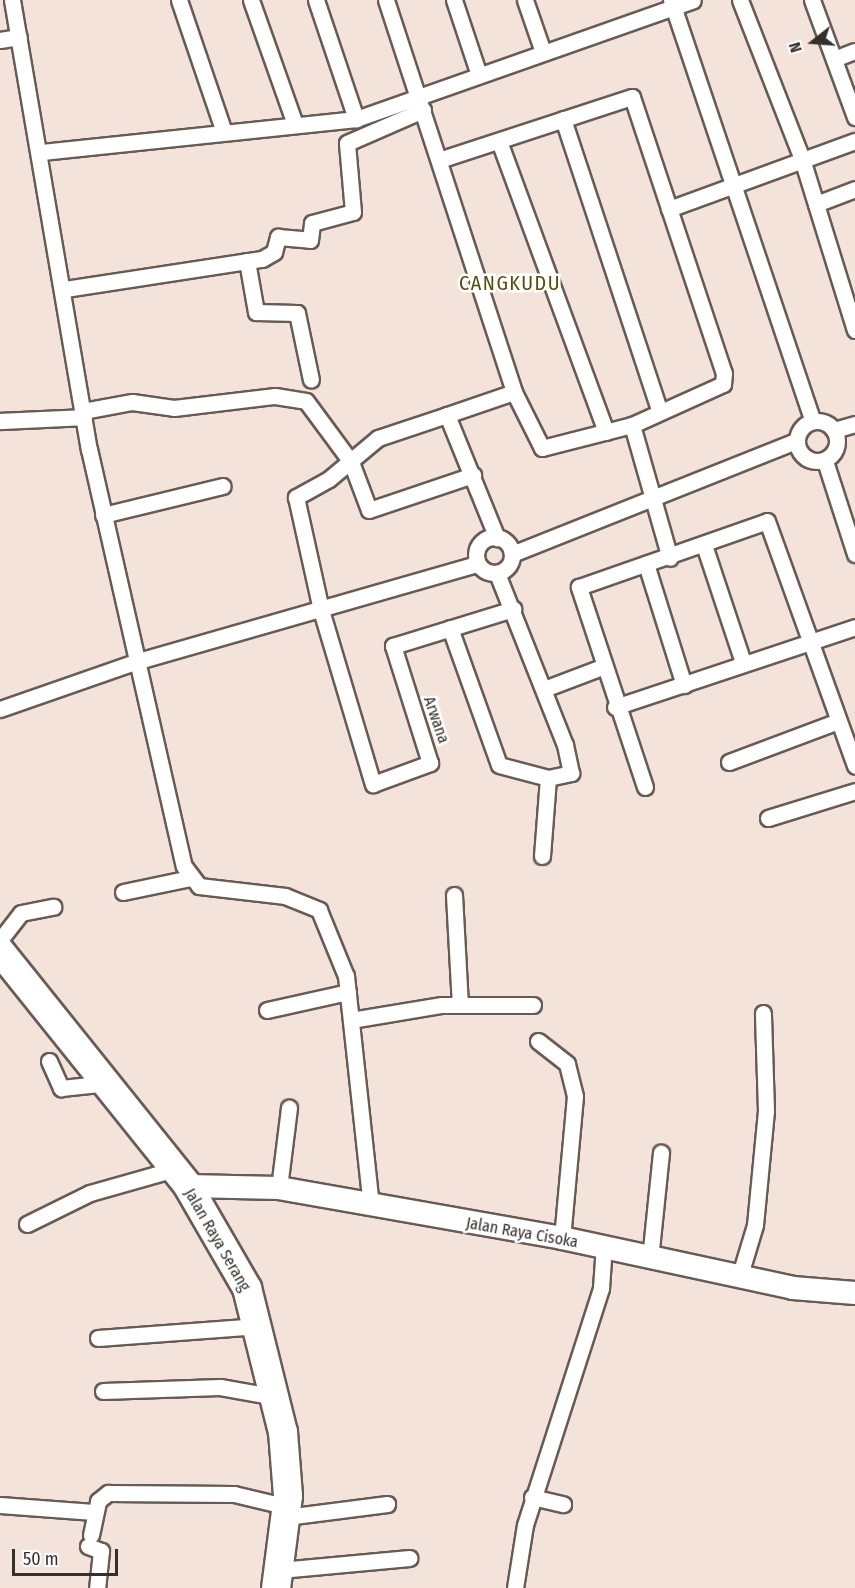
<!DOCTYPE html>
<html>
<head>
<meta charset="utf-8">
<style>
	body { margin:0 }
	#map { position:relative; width:855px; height:1588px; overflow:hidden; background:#f3e3da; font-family:"Fira Sans Condensed",sans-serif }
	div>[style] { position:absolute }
	.roads { filter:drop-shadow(2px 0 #675b53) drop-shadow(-2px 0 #675b53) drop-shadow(0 2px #675b53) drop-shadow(0 -2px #675b53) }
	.street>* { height:15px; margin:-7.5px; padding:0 7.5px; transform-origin:7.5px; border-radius:7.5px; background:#fff }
	.street>.ring { margin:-7.5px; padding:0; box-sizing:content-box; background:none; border:15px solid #fff; border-radius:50% }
	.secondary>* { height:22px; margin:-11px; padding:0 11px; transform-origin:11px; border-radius:11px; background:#fff }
	.highway>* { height:28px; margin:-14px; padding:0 14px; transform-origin:14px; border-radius:14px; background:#fff }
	span { translate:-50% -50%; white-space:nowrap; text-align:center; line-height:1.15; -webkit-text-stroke:5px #fff; paint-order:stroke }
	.street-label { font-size:16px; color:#36302d }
	.quarter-label { font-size:20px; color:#544d0d; letter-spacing:1.5px }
	.north { position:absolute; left:783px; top:12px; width:60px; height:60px; -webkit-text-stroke:4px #fff; paint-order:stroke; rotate:253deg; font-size:16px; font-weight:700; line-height:24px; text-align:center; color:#36302d }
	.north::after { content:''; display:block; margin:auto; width:21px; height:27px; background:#36302d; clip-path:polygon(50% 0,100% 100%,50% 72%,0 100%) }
	.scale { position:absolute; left:12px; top:1549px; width:106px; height:27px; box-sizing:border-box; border:3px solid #36302d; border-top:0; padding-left:8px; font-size:18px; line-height:21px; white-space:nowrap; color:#36302d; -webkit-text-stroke:4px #fff; paint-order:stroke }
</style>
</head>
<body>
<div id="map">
	<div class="roads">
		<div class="street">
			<div style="left:12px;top:0;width:456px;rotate:80.3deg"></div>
			<div style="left:89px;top:449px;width:428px;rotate:77.2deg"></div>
			<div style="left:184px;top:866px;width:25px;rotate:53deg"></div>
			<div style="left:199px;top:886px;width:87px;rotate:6.6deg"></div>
			<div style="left:285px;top:896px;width:37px;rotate:22deg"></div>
			<div style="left:319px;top:910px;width:71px;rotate:67.8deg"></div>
			<div style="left:346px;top:976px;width:231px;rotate:83.8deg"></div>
			<div style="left:179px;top:0;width:136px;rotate:71.2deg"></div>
			<div style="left:251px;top:0;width:132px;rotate:70.5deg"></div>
			<div style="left:316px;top:0;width:126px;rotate:71.4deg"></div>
			<div style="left:386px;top:0;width:412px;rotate:71.9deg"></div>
			<div style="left:514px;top:392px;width:71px;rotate:161.1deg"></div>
			<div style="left:447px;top:415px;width:133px;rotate:67.9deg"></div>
			<div style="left:454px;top:0;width:76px;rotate:71.6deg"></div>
			<div style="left:525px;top:0;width:52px;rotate:70.9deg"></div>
			<div style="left:671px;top:0;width:444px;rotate:71.4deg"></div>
			<div style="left:740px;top:0;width:171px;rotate:68.7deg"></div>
			<div style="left:802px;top:159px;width:179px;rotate:72.8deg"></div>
			<div style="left:812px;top:0;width:125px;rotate:69.8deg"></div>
			<div style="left:0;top:40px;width:19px;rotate:-9deg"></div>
			<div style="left:834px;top:59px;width:22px;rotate:-21deg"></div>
			<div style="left:563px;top:119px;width:306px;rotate:71.7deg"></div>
			<div style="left:499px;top:141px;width:310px;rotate:69.8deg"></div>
			<div style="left:42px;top:152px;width:316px;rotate:-6deg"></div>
			<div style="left:356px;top:119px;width:357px;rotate:-19.4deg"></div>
			<div style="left:439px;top:160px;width:203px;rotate:-18.1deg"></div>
			<div style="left:632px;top:97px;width:291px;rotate:71.6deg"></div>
			<div style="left:724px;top:373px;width:11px;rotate:95deg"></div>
			<div style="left:723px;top:384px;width:100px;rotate:155.7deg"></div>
			<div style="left:632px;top:425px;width:93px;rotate:165.7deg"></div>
			<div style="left:542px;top:448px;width:63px;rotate:-116.6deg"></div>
			<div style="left:816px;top:204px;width:42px;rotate:-21deg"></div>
			<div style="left:669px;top:209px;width:198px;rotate:-20.1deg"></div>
			<div style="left:247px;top:261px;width:52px;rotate:80deg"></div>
			<div style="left:256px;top:312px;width:41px;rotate:1.4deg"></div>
			<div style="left:297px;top:313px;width:68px;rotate:78.2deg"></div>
			<div style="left:65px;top:289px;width:199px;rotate:-8.7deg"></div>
			<div style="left:262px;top:259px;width:14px;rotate:-30deg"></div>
			<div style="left:274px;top:252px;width:16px;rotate:-75deg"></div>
			<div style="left:278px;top:237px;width:32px;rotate:5deg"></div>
			<div style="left:310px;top:240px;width:17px;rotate:-83deg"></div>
			<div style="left:312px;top:223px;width:42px;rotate:-15deg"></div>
			<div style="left:353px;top:212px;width:69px;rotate:-95deg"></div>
			<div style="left:347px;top:143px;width:83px;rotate:-23.5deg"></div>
			<div style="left:83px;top:411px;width:50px;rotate:-10.4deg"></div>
			<div style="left:132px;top:402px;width:42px;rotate:8.1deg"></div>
			<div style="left:174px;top:408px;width:102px;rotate:-6.8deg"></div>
			<div style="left:275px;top:396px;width:31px;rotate:9deg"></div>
			<div style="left:306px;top:401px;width:76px;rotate:53.6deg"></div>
			<div style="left:351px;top:462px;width:51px;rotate:69.4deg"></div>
			<div style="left:369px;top:510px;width:110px;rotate:-18.6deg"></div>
			<div style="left:447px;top:415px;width:73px;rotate:161.6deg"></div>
			<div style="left:378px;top:438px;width:64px;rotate:140.1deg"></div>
			<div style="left:329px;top:479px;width:38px;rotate:151deg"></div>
			<div style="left:296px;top:497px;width:116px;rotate:77.5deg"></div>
			<div style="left:321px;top:610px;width:182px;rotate:73.4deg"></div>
			<div style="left:373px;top:784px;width:61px;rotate:-20.2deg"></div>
			<div style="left:430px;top:763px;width:123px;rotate:-107.5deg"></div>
			<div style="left:393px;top:646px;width:126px;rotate:-17.1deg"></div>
			<div class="ring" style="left:797px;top:421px;width:25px;height:25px"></div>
			<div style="left:0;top:421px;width:84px;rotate:-2.7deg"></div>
			<div style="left:632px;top:425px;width:138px;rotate:74.1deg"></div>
			<div style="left:834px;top:430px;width:22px;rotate:-16deg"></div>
			<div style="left:825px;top:461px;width:98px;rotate:72.1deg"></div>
			<div style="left:103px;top:515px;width:123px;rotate:-13.6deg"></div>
			<div class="ring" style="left:476px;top:537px;width:21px;height:21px"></div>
			<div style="left:704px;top:545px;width:123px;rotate:71.6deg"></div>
			<div style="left:512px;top:554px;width:306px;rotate:-21.7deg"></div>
			<div style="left:646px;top:564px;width:127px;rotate:72.6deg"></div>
			<div style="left:450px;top:628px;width:145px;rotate:70.3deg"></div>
			<div style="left:499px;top:765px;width:51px;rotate:14.9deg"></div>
			<div style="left:548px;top:778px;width:24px;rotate:-12deg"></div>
			<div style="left:571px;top:773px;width:29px;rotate:-102deg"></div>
			<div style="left:565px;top:745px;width:185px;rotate:-111.6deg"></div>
			<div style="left:544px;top:689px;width:62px;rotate:-20.8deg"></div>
			<div style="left:615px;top:707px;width:253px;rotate:-18.4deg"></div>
			<div style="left:0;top:709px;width:143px;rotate:-19.2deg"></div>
			<div style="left:135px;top:662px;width:356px;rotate:-16deg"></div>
			<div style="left:729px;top:762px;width:116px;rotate:-20.6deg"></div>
			<div style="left:645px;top:787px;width:211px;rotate:-108.3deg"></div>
			<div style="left:579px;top:587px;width:199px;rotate:-19.3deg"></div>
			<div style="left:767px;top:521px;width:260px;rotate:70.2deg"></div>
			<div style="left:768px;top:818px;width:91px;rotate:-17.2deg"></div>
			<div style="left:542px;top:856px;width:78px;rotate:-85.6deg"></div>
			<div style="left:123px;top:892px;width:68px;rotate:-11.8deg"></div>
			<div style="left:454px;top:895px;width:110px;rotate:86.9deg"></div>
			<div style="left:0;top:940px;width:34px;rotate:-52deg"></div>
			<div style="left:21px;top:913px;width:33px;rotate:-11deg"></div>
			<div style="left:267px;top:1010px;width:83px;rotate:-12.5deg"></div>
			<div style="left:351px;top:1020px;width:92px;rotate:-9.4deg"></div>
			<div style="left:442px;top:1005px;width:91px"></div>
			<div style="left:538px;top:1041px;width:37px;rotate:38deg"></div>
			<div style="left:567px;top:1064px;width:33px;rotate:76deg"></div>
			<div style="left:575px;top:1096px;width:143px;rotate:95.2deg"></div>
			<div style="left:49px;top:1061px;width:30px;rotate:66deg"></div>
			<div style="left:61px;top:1088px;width:48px;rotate:-5.9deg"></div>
			<div style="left:279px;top:1188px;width:81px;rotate:-82.9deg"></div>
			<div style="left:27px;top:1224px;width:70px;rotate:-26.2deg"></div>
			<div style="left:90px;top:1193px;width:88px;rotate:-15.8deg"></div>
			<div style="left:650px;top:1259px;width:107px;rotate:-84.1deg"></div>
			<div style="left:739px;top:1278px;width:55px;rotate:-73.2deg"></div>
			<div style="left:755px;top:1225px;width:115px;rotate:-84.5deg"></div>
			<div style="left:766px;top:1111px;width:98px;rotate:-91.8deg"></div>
			<div style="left:98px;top:1338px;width:161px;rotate:-4.3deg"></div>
			<div style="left:103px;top:1391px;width:117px;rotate:-2deg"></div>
			<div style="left:220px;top:1387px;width:57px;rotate:10.1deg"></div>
			<div style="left:532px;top:1497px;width:32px;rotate:13deg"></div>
			<div style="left:0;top:1505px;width:94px;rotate:4.3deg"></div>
			<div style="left:286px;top:1517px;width:102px;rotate:-7.3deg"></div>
			<div style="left:91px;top:1535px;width:35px;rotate:-78deg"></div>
			<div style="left:98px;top:1501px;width:13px;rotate:-39deg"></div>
			<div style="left:108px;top:1493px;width:126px;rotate:0.5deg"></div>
			<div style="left:234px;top:1494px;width:56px;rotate:13.5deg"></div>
			<div style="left:88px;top:1546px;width:14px;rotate:21deg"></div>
			<div style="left:101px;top:1551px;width:37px;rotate:96deg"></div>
			<div style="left:280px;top:1570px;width:130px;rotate:-5.3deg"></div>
			<div style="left:515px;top:1588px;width:64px;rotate:-81deg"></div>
			<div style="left:525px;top:1525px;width:249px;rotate:-72.2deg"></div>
			<div style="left:601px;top:1288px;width:39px;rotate:-86deg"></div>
		</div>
		<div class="secondary">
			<div style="left:188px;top:1186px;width:91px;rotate:1.3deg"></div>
			<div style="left:279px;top:1188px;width:287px;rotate:10deg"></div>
			<div style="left:562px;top:1238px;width:236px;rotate:12.2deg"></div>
			<div style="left:793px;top:1288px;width:62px;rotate:4.6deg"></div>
		</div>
		<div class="highway">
			<div style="left:0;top:951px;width:301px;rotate:51.3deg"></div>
			<div style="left:188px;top:1186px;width:118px;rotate:60deg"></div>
			<div style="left:247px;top:1288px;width:148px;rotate:76deg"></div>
			<div style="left:283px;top:1432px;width:64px;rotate:85.5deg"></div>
			<div style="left:288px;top:1496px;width:93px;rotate:97.4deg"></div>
		</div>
	</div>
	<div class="street-label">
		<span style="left:436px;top:720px;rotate:71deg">Arwana</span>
		<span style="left:522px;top:1233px;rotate:10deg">Jalan Raya Cisoka</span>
		<span style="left:217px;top:1240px;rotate:60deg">Jalan Raya Serang</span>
	</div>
	<div class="quarter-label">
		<span style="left:510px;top:283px">CANGKUDU</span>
	</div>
	<div class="north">N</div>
	<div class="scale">50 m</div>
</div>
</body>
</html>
